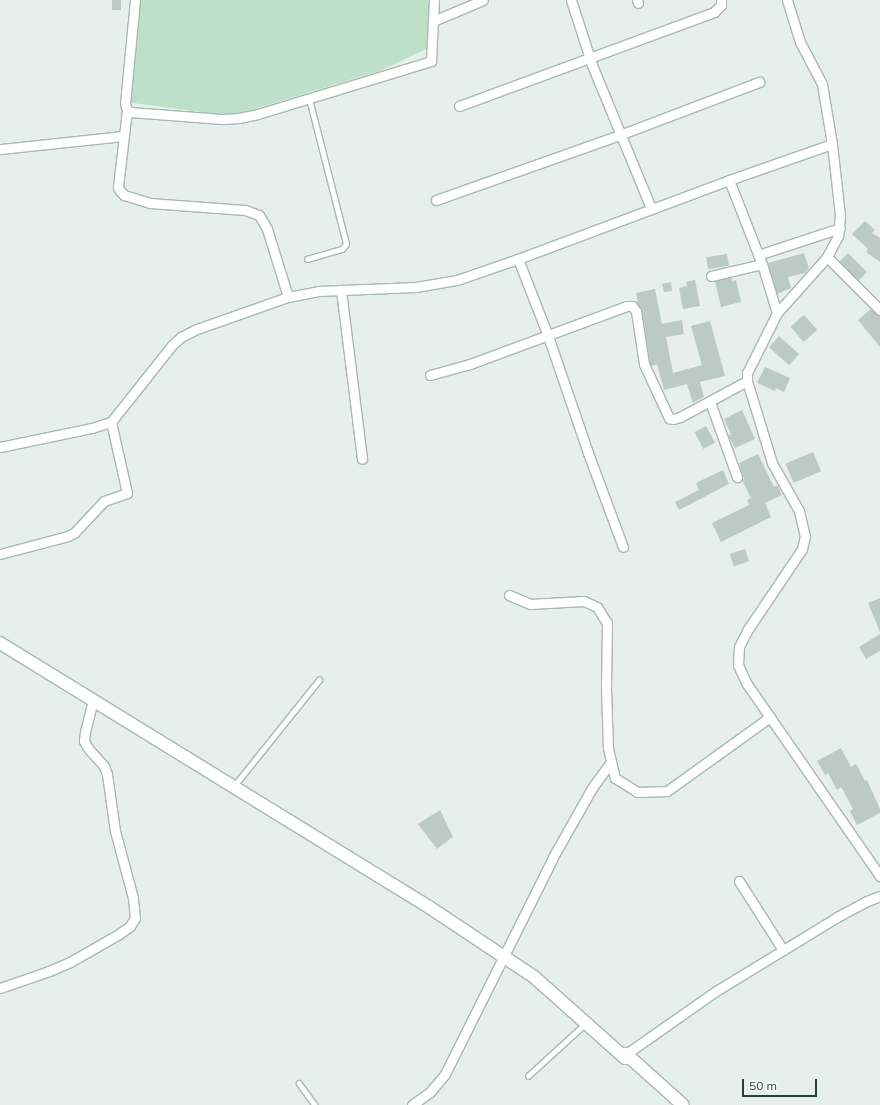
<!DOCTYPE html>
<html>
<head>
<meta charset="utf-8">
<style>
	body { margin:0 }
	#map { position:relative; width:880px; height:1105px; overflow:hidden; background:#e6efeb; font-family:Mulish,sans-serif }
	div>[style] { position:absolute }
	.green>* { inset:0; background:#bfe0c8 }
	.building>* { inset:0; background:#bbcac4; transform-origin:0 0 }
	.roads { filter:drop-shadow(1px 0 #a8b8b2) drop-shadow(-1px 0 #a8b8b2) drop-shadow(0 1px #a8b8b2) drop-shadow(0 -1px #a8b8b2) }
	.lane>* { height:4.5px; margin:-2.25px; padding:0 2.25px; transform-origin:2.25px; border-radius:2.25px; background:#fff }
	.street>* { height:9px; margin:-4.5px; padding:0 4.5px; transform-origin:4.5px; border-radius:4.5px; background:#fff }
	.secondary>* { height:12px; margin:-6px; padding:0 6px; transform-origin:6px; border-radius:6px; background:#fff }
	span { translate:-50% -50%; white-space:nowrap; text-align:center; line-height:1.15; -webkit-text-stroke:3px #f7fbf9; paint-order:stroke }
	.scale { position:absolute; left:742px; top:1079px; width:75px; height:18px; box-sizing:border-box; border:2px solid #24423a; border-top:0; padding-left:5px; font-size:12px; line-height:14px; white-space:nowrap; color:#24423a; -webkit-text-stroke:3px #f7fbf9; paint-order:stroke }
</style>
</head>
<body>
<div id="map">
	<div class="green">
		<div style="clip-path:polygon(138px 0,430px 0,430px 47px,382px 70px,232px 116px,125px 102px)"></div>
	</div>
	<div class="building">
		<div style="left:112px;top:0;width:9px;height:10px"></div>
		<div style="clip-path:polygon(865px 221px,875px 230px,872px 233px,880px 238px,880px 262px,866px 252px,868px 249px,852px 234px)"></div>
		<div style="clip-path:polygon(804px 253px,809px 268px,805px 273px,788px 277px,791px 288px,777px 294px,768px 263px)"></div>
		<div style="left:848px;top:253px;width:27px;height:12px;rotate:45deg"></div>
		<div style="left:727px;top:254px;width:12px;height:21px;rotate:81deg"></div>
		<div style="clip-path:polygon(731px 277px,732px 281px,736px 280px,741px 302px,721px 307px,715px 281px)"></div>
		<div style="clip-path:polygon(695px 280px,700px 306px,683px 309px,679px 288px,687px 286px,686px 282px)"></div>
		<div style="clip-path:polygon(671px 282px,672px 291px,664px 292px,662px 284px)"></div>
		<div style="clip-path:polygon(655px 289px,662px 324px,682px 320px,684px 334px,666px 337px,673px 373px,702px 365px,691px 326px,710px 321px,725px 376px,700px 382px,704px 397px,696px 401px,693px 403px,687px 384px,664px 390px,657px 364px,651px 366px,650px 362px,642px 310px,638px 304px,636px 293px)"></div>
		<div style="clip-path:polygon(871px 309px,880px 316px,880px 347px,858px 320px)"></div>
		<div style="left:804px;top:315px;width:20px;height:18px;rotate:49deg"></div>
		<div style="left:779px;top:336px;width:27px;height:15px;rotate:42deg"></div>
		<div style="clip-path:polygon(765px 367px,790px 378px,784px 392px,776px 388px,775px 391px,757px 383px)"></div>
		<div style="clip-path:polygon(742px 410px,755px 439px,735px 448px,728px 435px,731px 434px,724px 419px)"></div>
		<div style="left:706px;top:426px;width:19px;height:13px;rotate:62deg"></div>
		<div style="left:813px;top:452px;width:21px;height:30px;rotate:67deg"></div>
		<div style="clip-path:polygon(758px 454px,774px 487px,777px 485px,782px 495px,765px 503px,771px 517px,721px 542px,712px 523px,749px 505px,747px 500px,751px 498px,742px 480px,744px 479px,739px 463px)"></div>
		<div style="clip-path:polygon(723px 470px,729px 484px,679px 510px,675px 502px,699px 490px,696px 483px)"></div>
		<div style="left:745px;top:549px;width:13px;height:16px;rotate:72deg"></div>
		<div style="clip-path:polygon(880px 598px,880px 632px,868px 603px)"></div>
		<div style="clip-path:polygon(880px 634px,880px 651px,866px 659px,859px 647px)"></div>
		<div style="clip-path:polygon(841px 748px,851px 767px,856px 764px,865px 781px,867px 780px,880px 809px,880px 813px,857px 825px,850px 811px,853px 809px,841px 787px,837px 790px,828px 773px,825px 775px,817px 761px)"></div>
		<div style="clip-path:polygon(440px 810px,453px 837px,437px 849px,418px 824px)"></div>
	</div>
	<div class="roads">
		<div class="lane">
			<div style="left:307px;top:259px;width:36px;rotate:-16deg"></div>
			<div style="left:342px;top:249px;width:6px;rotate:-51deg"></div>
			<div style="left:346px;top:244px;width:150px;rotate:-104.3deg"></div>
			<div style="left:234px;top:786px;width:136px;rotate:-51.3deg"></div>
			<div style="left:528px;top:1076px;width:77px;rotate:-42.4deg"></div>
			<div style="left:299px;top:1083px;width:27px;rotate:54deg"></div>
		</div>
		<div class="street">
			<div style="left:135px;top:0;width:104px;rotate:95.5deg"></div>
			<div style="left:125px;top:104px;width:6px;rotate:72deg"></div>
			<div style="left:127px;top:110px;width:4px;rotate:34deg"></div>
			<div style="left:130px;top:112px;width:92px;rotate:4.4deg"></div>
			<div style="left:222px;top:119px;width:17px;rotate:-3deg"></div>
			<div style="left:239px;top:118px;width:19px;rotate:-12deg"></div>
			<div style="left:258px;top:114px;width:181px;rotate:-17deg"></div>
			<div style="left:431px;top:61px;width:61px;rotate:-87.2deg"></div>
			<div style="left:571px;top:0;width:68px;rotate:72.1deg"></div>
			<div style="left:592px;top:65px;width:155px;rotate:67.6deg"></div>
			<div style="left:637px;top:0;width:3px;rotate:72deg"></div>
			<div style="left:433px;top:21px;width:54px;rotate:-22.8deg"></div>
			<div style="left:459px;top:106px;width:272px;rotate:-20.2deg"></div>
			<div style="left:714px;top:12px;width:10px;rotate:-45deg"></div>
			<div style="left:721px;top:5px;width:5px;rotate:-90deg"></div>
			<div style="left:127px;top:110px;width:78px;rotate:96.7deg"></div>
			<div style="left:118px;top:187px;width:4px;rotate:63deg"></div>
			<div style="left:120px;top:191px;width:6px;rotate:45deg"></div>
			<div style="left:124px;top:195px;width:27px;rotate:17deg"></div>
			<div style="left:150px;top:203px;width:95px;rotate:4.2deg"></div>
			<div style="left:245px;top:210px;width:15px;rotate:20deg"></div>
			<div style="left:259px;top:215px;width:16px;rotate:60deg"></div>
			<div style="left:267px;top:229px;width:71px;rotate:72.8deg"></div>
			<div style="left:832px;top:144px;width:71px;rotate:83.6deg"></div>
			<div style="left:840px;top:215px;width:21px;rotate:95deg"></div>
			<div style="left:838px;top:236px;width:24px;rotate:118deg"></div>
			<div style="left:827px;top:257px;width:75px;rotate:131.8deg"></div>
			<div style="left:777px;top:313px;width:67px;rotate:116.6deg"></div>
			<div style="left:747px;top:373px;width:8px;rotate:90deg"></div>
			<div style="left:747px;top:381px;width:86px;rotate:73deg"></div>
			<div style="left:772px;top:463px;width:55px;rotate:60.6deg"></div>
			<div style="left:799px;top:511px;width:26px;rotate:77deg"></div>
			<div style="left:805px;top:536px;width:13px;rotate:103deg"></div>
			<div style="left:802px;top:549px;width:97px;rotate:124deg"></div>
			<div style="left:748px;top:629px;width:20px;rotate:117deg"></div>
			<div style="left:739px;top:647px;width:18px;rotate:93deg"></div>
			<div style="left:738px;top:665px;width:21px;rotate:65deg"></div>
			<div style="left:747px;top:684px;width:234px;rotate:55.3deg"></div>
			<div style="left:0;top:149px;width:124px;rotate:-6deg"></div>
			<div style="left:729px;top:180px;width:90px;rotate:68.6deg"></div>
			<div style="left:762px;top:264px;width:51px;rotate:73deg"></div>
			<div style="left:436px;top:200px;width:197px;rotate:-19.5deg"></div>
			<div style="left:622px;top:134px;width:147px;rotate:-20.8deg"></div>
			<div style="left:758px;top:255px;width:86px;rotate:-18.2deg"></div>
			<div style="left:827px;top:257px;width:75px;rotate:45deg"></div>
			<div style="left:518px;top:259px;width:83px;rotate:68.7deg"></div>
			<div style="left:548px;top:336px;width:124px;rotate:71.1deg"></div>
			<div style="left:588px;top:453px;width:100px;rotate:69.6deg"></div>
			<div style="left:711px;top:276px;width:52px;rotate:-13.2deg"></div>
			<div style="left:341px;top:290px;width:170px;rotate:82.9deg"></div>
			<div style="left:430px;top:375px;width:41px;rotate:-15.4deg"></div>
			<div style="left:470px;top:364px;width:167px;rotate:-20.3deg"></div>
			<div style="left:627px;top:306px;width:5px"></div>
			<div style="left:632px;top:306px;width:6px;rotate:51deg"></div>
			<div style="left:636px;top:311px;width:54px;rotate:81.4deg"></div>
			<div style="left:644px;top:364px;width:60px;rotate:65.2deg"></div>
			<div style="left:669px;top:418px;width:4px;rotate:14deg"></div>
			<div style="left:673px;top:419px;width:7px;rotate:-16deg"></div>
			<div style="left:680px;top:417px;width:76px;rotate:-28.2deg"></div>
			<div style="left:710px;top:402px;width:80px;rotate:70.2deg"></div>
			<div style="left:0;top:447px;width:94px;rotate:-11.7deg"></div>
			<div style="left:92px;top:428px;width:20px;rotate:-18deg"></div>
			<div style="left:111px;top:422px;width:98px;rotate:-51.6deg"></div>
			<div style="left:172px;top:345px;width:12px;rotate:-42deg"></div>
			<div style="left:181px;top:337px;width:18px;rotate:-27deg"></div>
			<div style="left:197px;top:329px;width:96px;rotate:-19.4deg"></div>
			<div style="left:288px;top:297px;width:31px;rotate:-11deg"></div>
			<div style="left:318px;top:291px;width:98px;rotate:-2.3deg"></div>
			<div style="left:416px;top:287px;width:42px;rotate:-9.7deg"></div>
			<div style="left:457px;top:280px;width:65px;rotate:-19deg"></div>
			<div style="left:518px;top:259px;width:225px;rotate:-20.5deg"></div>
			<div style="left:729px;top:180px;width:109px;rotate:-19.3deg"></div>
			<div style="left:832px;top:144px;width:61px;rotate:-99.5deg"></div>
			<div style="left:822px;top:84px;width:47px;rotate:-117.6deg"></div>
			<div style="left:800px;top:42px;width:44px;rotate:-107.2deg"></div>
			<div style="left:0;top:554px;width:70px;rotate:-14.8deg"></div>
			<div style="left:68px;top:536px;width:7px;rotate:-27deg"></div>
			<div style="left:74px;top:533px;width:44px;rotate:-46.8deg"></div>
			<div style="left:104px;top:501px;width:24px;rotate:-19deg"></div>
			<div style="left:127px;top:493px;width:73px;rotate:-102.7deg"></div>
			<div style="left:509px;top:595px;width:23px;rotate:23deg"></div>
			<div style="left:530px;top:604px;width:54px;rotate:-3.2deg"></div>
			<div style="left:584px;top:601px;width:14px;rotate:25deg"></div>
			<div style="left:597px;top:607px;width:19px;rotate:58deg"></div>
			<div style="left:607px;top:623px;width:65px;rotate:90.9deg"></div>
			<div style="left:606px;top:688px;width:60px;rotate:88.1deg"></div>
			<div style="left:608px;top:748px;width:31px;rotate:77deg"></div>
			<div style="left:615px;top:778px;width:26px;rotate:32deg"></div>
			<div style="left:637px;top:792px;width:30px;rotate:-2deg"></div>
			<div style="left:667px;top:791px;width:127px;rotate:-35.7deg"></div>
			<div style="left:739px;top:881px;width:82px;rotate:57.5deg"></div>
			<div style="left:0;top:988px;width:52px;rotate:-19.1deg"></div>
			<div style="left:49px;top:971px;width:23px;rotate:-23deg"></div>
			<div style="left:70px;top:962px;width:56px;rotate:-29.7deg"></div>
			<div style="left:119px;top:934px;width:14px;rotate:-36deg"></div>
			<div style="left:130px;top:926px;width:9px;rotate:-58deg"></div>
			<div style="left:135px;top:918px;width:20px;rotate:-96deg"></div>
			<div style="left:133px;top:898px;width:69px;rotate:-105deg"></div>
			<div style="left:115px;top:831px;width:58px;rotate:-98deg"></div>
			<div style="left:107px;top:774px;width:9px;rotate:-111deg"></div>
			<div style="left:104px;top:766px;width:24px;rotate:-132deg"></div>
			<div style="left:88px;top:748px;width:8px;rotate:-120deg"></div>
			<div style="left:84px;top:741px;width:9px;rotate:-84deg"></div>
			<div style="left:85px;top:732px;width:32px;rotate:-76deg"></div>
			<div style="left:626px;top:1054px;width:110px;rotate:-35deg"></div>
			<div style="left:716px;top:991px;width:142px;rotate:-31.4deg"></div>
			<div style="left:837px;top:917px;width:34px;rotate:-28deg"></div>
			<div style="left:867px;top:901px;width:14px;rotate:-21deg"></div>
			<div style="left:412px;top:1105px;width:22px;rotate:-36deg"></div>
			<div style="left:430px;top:1092px;width:23px;rotate:-50deg"></div>
			<div style="left:445px;top:1074px;width:242px;rotate:-63.5deg"></div>
			<div style="left:553px;top:857px;width:79px;rotate:-60.5deg"></div>
			<div style="left:592px;top:788px;width:32px;rotate:-54deg"></div>
		</div>
		<div class="secondary">
			<div style="left:0;top:643px;width:504px;rotate:31.61deg"></div>
			<div style="left:429px;top:907px;width:125px;rotate:33.6deg"></div>
			<div style="left:533px;top:976px;width:123px;rotate:41.7deg"></div>
			<div style="left:625px;top:1058px;width:4px;rotate:-76deg"></div>
			<div style="left:626px;top:1054px;width:76px;rotate:41.8deg"></div>
		</div>
	</div>
	<div class="scale">50 m</div>
</div>
</body>
</html>
